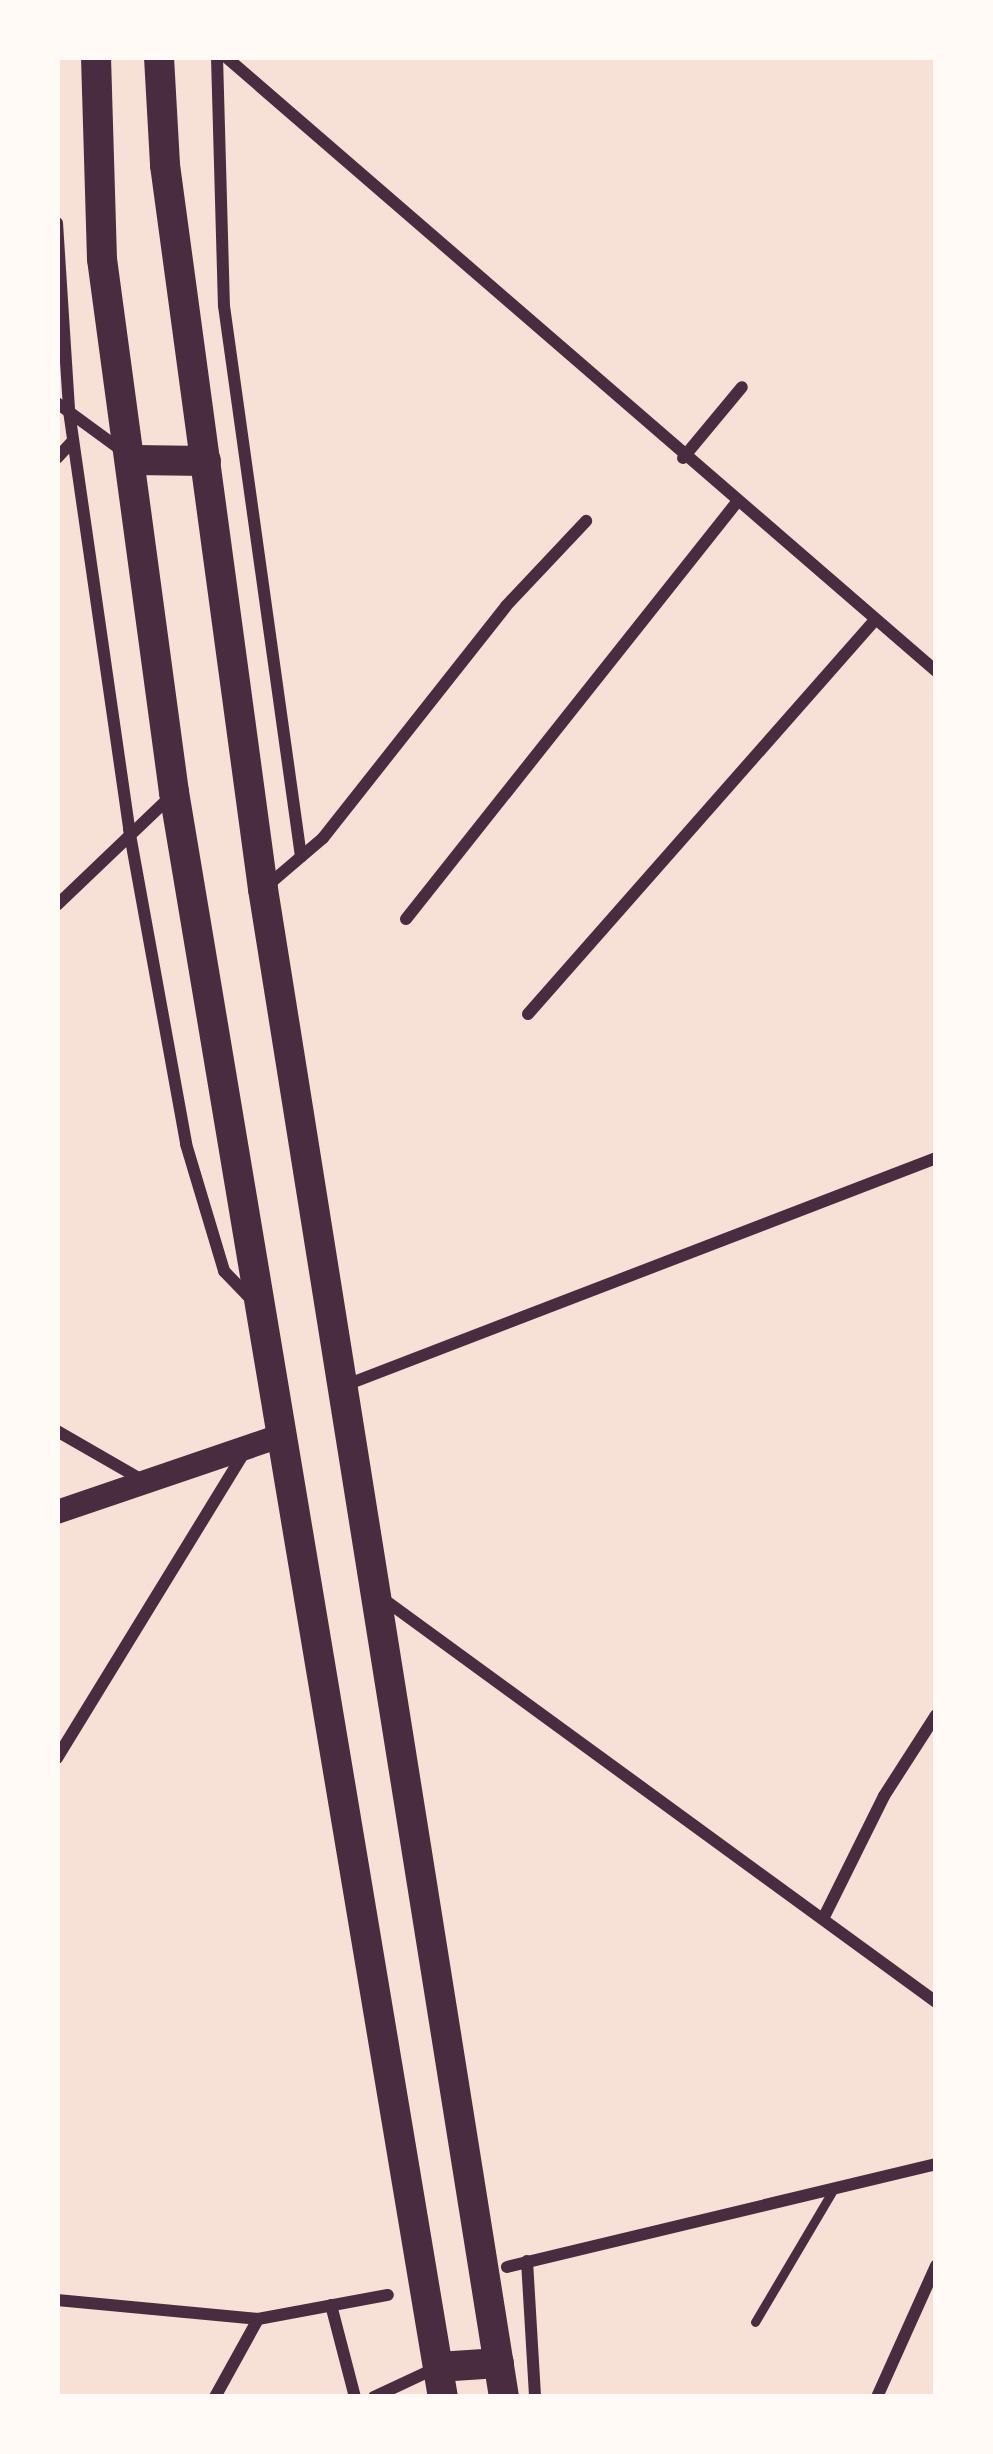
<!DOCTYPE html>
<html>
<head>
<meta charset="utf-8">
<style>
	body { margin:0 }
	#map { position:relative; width:993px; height:2454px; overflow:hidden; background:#f7e1d7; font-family:"Zilla Slab",serif }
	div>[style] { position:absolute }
	.service>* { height:9px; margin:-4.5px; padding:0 4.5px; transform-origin:4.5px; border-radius:4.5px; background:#4a2c40 }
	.minor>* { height:12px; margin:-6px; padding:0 6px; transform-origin:6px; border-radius:6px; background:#4a2c40 }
	.secondary>* { height:24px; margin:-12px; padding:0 12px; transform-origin:12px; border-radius:12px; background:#4a2c40 }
	.primary>* { height:30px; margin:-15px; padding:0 15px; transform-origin:15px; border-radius:15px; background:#4a2c40 }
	span { translate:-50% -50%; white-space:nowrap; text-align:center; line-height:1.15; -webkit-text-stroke:9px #fffaf5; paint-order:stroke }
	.frame { position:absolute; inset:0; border:60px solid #fffaf5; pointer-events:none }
</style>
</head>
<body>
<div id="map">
	<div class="service">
		<div style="left:755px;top:2322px;width:151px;rotate:-59.4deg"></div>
	</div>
	<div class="minor">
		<div style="left:217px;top:57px;width:249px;rotate:88.4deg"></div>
		<div style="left:224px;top:306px;width:556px;rotate:82.04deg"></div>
		<div style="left:226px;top:57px;width:939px;rotate:40.85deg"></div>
		<div style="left:57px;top:223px;width:188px;rotate:86.3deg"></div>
		<div style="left:69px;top:411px;width:422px;rotate:81.8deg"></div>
		<div style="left:129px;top:829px;width:320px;rotate:79.7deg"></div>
		<div style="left:186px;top:1144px;width:133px;rotate:73.3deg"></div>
		<div style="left:224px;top:1271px;width:42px;rotate:46deg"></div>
		<div style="left:57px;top:403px;width:83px;rotate:36.2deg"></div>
		<div style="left:57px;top:458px;width:23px;rotate:-47deg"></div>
		<div style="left:683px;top:458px;width:92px;rotate:-50.3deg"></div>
		<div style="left:268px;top:885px;width:72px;rotate:-40.5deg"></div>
		<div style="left:323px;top:838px;width:295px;rotate:-51.7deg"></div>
		<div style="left:506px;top:606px;width:117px;rotate:-46.7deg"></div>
		<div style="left:57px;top:905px;width:162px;rotate:-43.7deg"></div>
		<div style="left:406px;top:919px;width:532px;rotate:-51.56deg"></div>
		<div style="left:528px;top:1014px;width:525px;rotate:-48.63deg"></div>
		<div style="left:346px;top:1385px;width:632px;rotate:-21.04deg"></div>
		<div style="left:57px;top:1431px;width:100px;rotate:29.9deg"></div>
		<div style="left:382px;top:1598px;width:686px;rotate:36.1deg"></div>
		<div style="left:57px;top:1758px;width:364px;rotate:-58.5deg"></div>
		<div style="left:823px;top:1919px;width:137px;rotate:-63.6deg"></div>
		<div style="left:884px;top:1796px;width:96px;rotate:-57.3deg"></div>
		<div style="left:527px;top:2261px;width:136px;rotate:86.6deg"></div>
		<div style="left:507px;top:2267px;width:441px;rotate:-13.5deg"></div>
		<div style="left:57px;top:2300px;width:202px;rotate:5.4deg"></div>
		<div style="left:258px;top:2319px;width:132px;rotate:-10.5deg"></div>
		<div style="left:331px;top:2305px;width:95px;rotate:75.4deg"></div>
		<div style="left:215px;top:2397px;width:89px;rotate:-61.1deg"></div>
		<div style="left:374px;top:2397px;width:71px;rotate:-25.1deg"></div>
		<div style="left:877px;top:2397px;width:144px;rotate:-65.8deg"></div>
	</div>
	<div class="secondary">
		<div style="left:57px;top:1512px;width:239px;rotate:-18.8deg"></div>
	</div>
	<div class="primary">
		<div style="left:96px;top:57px;width:202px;rotate:88.3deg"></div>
		<div style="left:102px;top:259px;width:538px;rotate:82.31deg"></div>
		<div style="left:174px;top:792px;width:1627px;rotate:80.49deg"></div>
		<div style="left:159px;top:57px;width:108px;rotate:86.8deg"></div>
		<div style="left:165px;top:165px;width:731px;rotate:82.29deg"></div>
		<div style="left:263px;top:889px;width:1527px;rotate:80.92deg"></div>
		<div style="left:135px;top:460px;width:71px;rotate:0.8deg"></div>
		<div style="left:438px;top:2367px;width:61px;rotate:-3.8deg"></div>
	</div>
	<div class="frame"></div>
</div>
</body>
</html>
